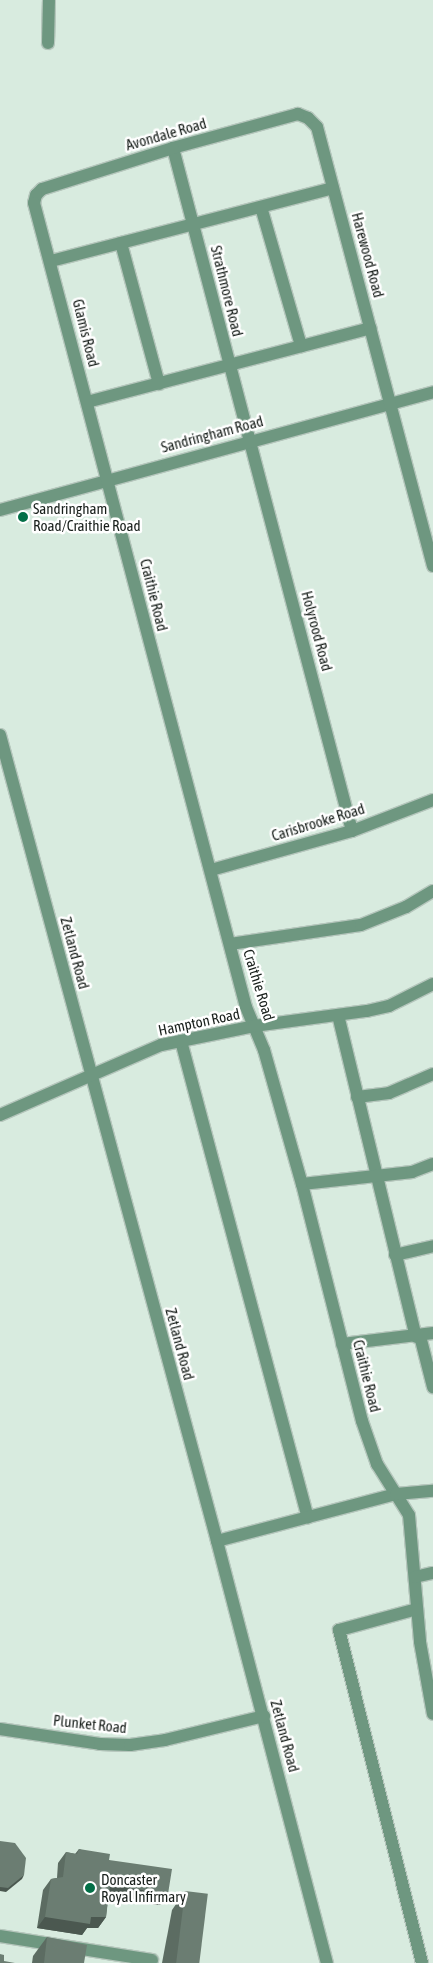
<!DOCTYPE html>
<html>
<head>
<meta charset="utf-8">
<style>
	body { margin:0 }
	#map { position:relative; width:433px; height:1963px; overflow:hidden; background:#d8ebdf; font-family:"Asap Condensed",sans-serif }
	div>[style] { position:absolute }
	.roads { filter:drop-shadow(1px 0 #b5c6bc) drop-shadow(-1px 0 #b5c6bc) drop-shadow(0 1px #b5c6bc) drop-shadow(0 -1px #b5c6bc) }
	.minor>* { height:12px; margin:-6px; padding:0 6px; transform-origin:6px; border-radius:6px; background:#6e9780 }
	.wall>* { inset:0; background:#5c6c62 }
	.shaded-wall>* { inset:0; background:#4b5850 }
	.building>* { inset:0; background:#6b7d72; transform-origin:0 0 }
	.dots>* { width:14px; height:14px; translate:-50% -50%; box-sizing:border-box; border:2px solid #fff; border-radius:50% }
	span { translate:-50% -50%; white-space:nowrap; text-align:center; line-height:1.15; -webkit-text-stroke:5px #fff; paint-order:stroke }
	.street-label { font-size:15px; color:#181f1b }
	.poi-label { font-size:15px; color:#181f1b }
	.left { translate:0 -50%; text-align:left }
</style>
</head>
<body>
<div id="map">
	<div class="roads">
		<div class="minor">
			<div style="left:48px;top:43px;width:43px;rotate:-88.7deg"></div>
			<div style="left:173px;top:148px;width:706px;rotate:75.31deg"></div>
			<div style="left:261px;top:207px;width:145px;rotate:73.9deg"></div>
			<div style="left:121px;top:243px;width:146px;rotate:74.9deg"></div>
			<div style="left:51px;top:261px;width:291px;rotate:-14.5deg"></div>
			<div style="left:87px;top:402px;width:293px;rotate:-14.6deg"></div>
			<div style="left:0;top:510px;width:449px;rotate:-15.2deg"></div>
			<div style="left:433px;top:566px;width:454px;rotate:-104.8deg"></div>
			<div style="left:317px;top:127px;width:13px;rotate:-135deg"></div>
			<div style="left:308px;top:118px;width:11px;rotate:-158deg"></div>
			<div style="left:298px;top:114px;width:130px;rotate:164.8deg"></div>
			<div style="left:173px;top:148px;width:137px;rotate:162.6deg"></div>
			<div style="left:42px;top:189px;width:8px;rotate:135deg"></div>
			<div style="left:36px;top:195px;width:8px;rotate:104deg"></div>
			<div style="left:34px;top:203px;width:831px;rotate:75.23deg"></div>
			<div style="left:246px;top:1007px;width:47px;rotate:67.3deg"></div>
			<div style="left:264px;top:1050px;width:139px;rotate:74.2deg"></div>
			<div style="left:302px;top:1184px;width:244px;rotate:75.8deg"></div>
			<div style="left:362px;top:1421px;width:46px;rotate:70.8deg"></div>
			<div style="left:377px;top:1464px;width:60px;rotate:57.9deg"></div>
			<div style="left:409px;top:1515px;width:127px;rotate:85deg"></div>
			<div style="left:420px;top:1642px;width:73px;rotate:79.8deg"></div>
			<div style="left:0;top:735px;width:835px;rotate:74.93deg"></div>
			<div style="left:217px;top:1541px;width:436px;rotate:75.4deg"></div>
			<div style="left:211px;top:870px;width:146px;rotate:-15.5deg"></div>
			<div style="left:352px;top:831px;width:87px;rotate:-20.9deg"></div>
			<div style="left:230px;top:944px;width:132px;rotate:-8.3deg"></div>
			<div style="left:361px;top:925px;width:48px;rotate:-21.8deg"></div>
			<div style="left:406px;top:907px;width:31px;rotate:-31deg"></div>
			<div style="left:338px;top:1015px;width:331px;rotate:76.4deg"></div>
			<div style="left:181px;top:1041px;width:493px;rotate:75.1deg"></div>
			<div style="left:357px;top:1097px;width:32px;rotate:-7deg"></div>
			<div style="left:389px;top:1093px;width:48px;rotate:-23.4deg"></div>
			<div style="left:0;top:1115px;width:176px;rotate:-23.5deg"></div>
			<div style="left:161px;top:1045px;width:95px;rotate:-11.5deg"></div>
			<div style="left:254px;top:1026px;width:114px;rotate:-7.6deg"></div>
			<div style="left:367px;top:1011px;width:23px;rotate:-13deg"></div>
			<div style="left:389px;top:1006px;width:49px;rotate:-26.6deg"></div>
			<div style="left:302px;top:1184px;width:111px;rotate:-6.2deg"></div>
			<div style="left:412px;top:1172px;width:22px;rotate:-21deg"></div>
			<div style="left:395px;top:1255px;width:39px;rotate:-13deg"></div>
			<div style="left:420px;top:1336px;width:53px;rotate:75.7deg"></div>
			<div style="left:342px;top:1344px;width:92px;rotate:-6.9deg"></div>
			<div style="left:217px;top:1541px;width:185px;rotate:-14.7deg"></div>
			<div style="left:396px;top:1494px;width:37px;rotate:-5deg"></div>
			<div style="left:415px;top:1577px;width:18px;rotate:-13deg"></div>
			<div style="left:417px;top:1609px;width:81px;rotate:164.9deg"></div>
			<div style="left:339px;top:1630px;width:343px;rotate:76deg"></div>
			<div style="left:0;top:1729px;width:101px;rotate:8.5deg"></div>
			<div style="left:100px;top:1744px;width:30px;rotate:2deg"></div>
			<div style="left:130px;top:1745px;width:35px;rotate:-8deg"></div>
			<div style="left:165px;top:1740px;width:102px;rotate:-13.6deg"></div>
			<div style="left:0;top:1936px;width:154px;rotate:9deg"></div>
		</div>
	</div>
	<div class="wall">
		<div style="clip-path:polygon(79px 1849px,109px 1860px,160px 1905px,108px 1898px,106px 1917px,98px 1928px,87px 1928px,82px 1935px,37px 1928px,43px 1890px,51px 1879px,57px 1878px,58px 1863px,66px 1852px,75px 1854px)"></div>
		<div style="clip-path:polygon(185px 1891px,197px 1963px,162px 1963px,172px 1910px)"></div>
		<div style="clip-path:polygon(47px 1937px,84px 1963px,32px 1963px,33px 1956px)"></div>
	</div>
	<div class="shaded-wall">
		<div style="clip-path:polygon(24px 1875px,22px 1879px,6px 1892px,0 1891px,0 1887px)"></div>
		<div style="clip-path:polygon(110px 1885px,168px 1894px,160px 1905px,102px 1897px)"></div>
		<div style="clip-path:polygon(45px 1917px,106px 1917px,98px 1928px,87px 1928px,82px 1935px,37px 1928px)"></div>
	</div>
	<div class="building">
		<div style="clip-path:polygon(0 1841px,15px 1843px,26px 1858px,24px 1875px,8px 1888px,0 1887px)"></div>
		<div style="clip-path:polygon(79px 1849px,110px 1854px,109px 1860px,172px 1869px,168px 1894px,110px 1885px,106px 1917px,91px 1917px,90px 1924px,45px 1917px,51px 1879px,63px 1877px,66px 1852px,77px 1854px)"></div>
		<div style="left:185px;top:1891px;width:23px;height:73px;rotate:7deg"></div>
		<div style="clip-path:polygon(47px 1937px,87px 1945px,84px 1963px,44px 1963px)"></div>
		<div style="clip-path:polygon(0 1954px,4px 1955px,4px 1961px,15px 1963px,0 1963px)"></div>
	</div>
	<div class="dots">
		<div style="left:23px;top:517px;background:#036f47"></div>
		<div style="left:90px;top:1888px;background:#036f47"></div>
	</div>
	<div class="street-label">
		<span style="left:166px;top:134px;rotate:-16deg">Avondale Road</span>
		<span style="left:368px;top:255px;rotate:75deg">Harewood Road</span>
		<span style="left:227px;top:291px;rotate:76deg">Strathmore Road</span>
		<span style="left:86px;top:333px;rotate:76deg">Glamis Road</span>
		<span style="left:212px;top:434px;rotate:-15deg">Sandringham Road</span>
		<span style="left:154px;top:595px;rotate:76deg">Craithie Road</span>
		<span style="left:317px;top:631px;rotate:75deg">Holyrood Road</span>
		<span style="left:318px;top:822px;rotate:-17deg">Carisbrooke Road</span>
		<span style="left:75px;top:953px;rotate:75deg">Zetland Road</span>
		<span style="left:259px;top:985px;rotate:73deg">Craithie Road</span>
		<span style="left:199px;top:1022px;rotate:-12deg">Hampton Road</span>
		<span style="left:180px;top:1344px;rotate:75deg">Zetland Road</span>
		<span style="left:367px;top:1376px;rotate:76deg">Craithie Road</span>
		<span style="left:90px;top:1724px;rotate:6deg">Plunket Road</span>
		<span style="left:285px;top:1736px;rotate:75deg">Zetland Road</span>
	</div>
	<div class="poi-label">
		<span class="left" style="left:33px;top:517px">Sandringham<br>Road/Craithie Road</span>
		<span class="left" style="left:101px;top:1888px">Doncaster<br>Royal Infirmary</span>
	</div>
</div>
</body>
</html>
